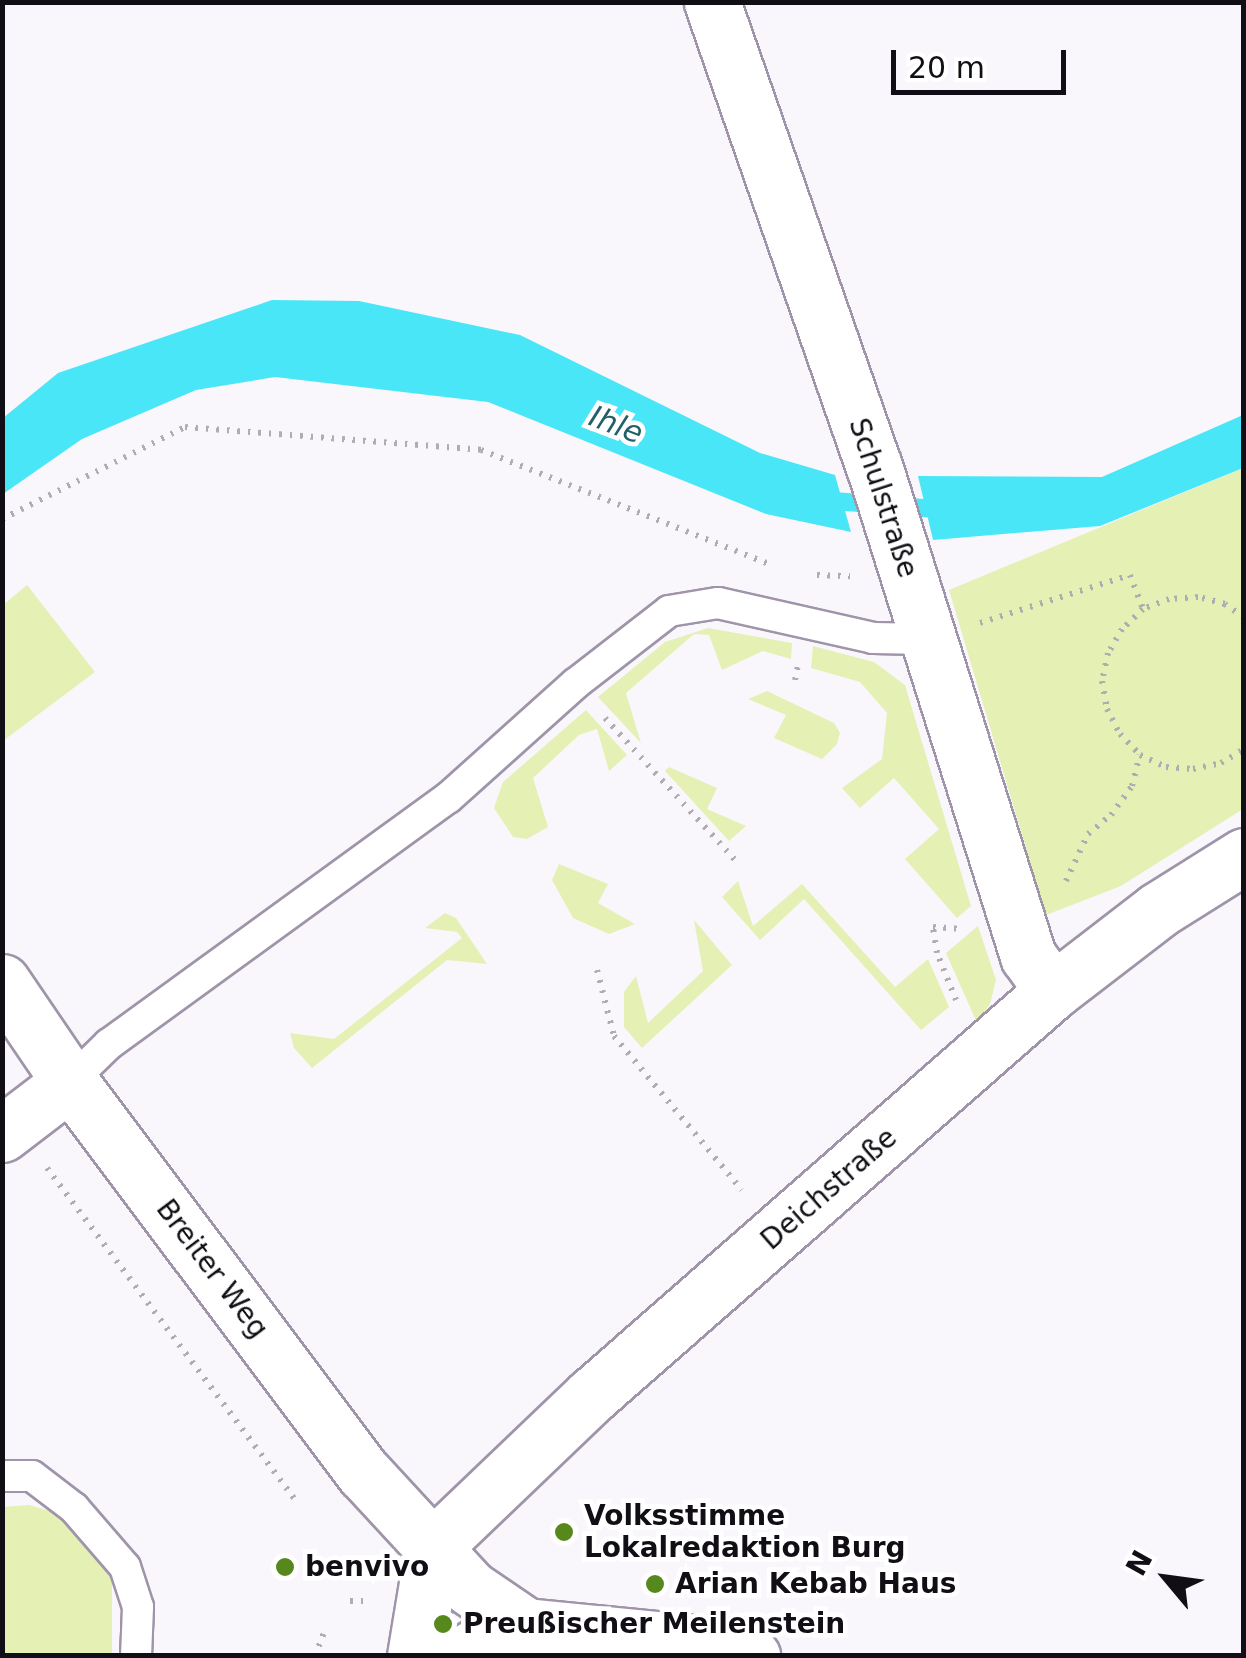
<!DOCTYPE html>
<html>
<head>
<meta charset="utf-8">
<style>
	body { margin:0 }
	#map { position:relative; width:1246px; height:1658px; overflow:hidden; background:#faf7fc; font-family:"DejaVu Sans",sans-serif }
	div>[style] { position:absolute }
	.green>* { inset:0; background:#e5f0b5 }
	.water>* { inset:0; background:#49e6f8 }
	.stream>* { height:18px; margin:-9px; padding:0 9px; transform-origin:9px; border-radius:9px; background:#49e6f8 }
	.path>* { height:6px; margin-top:-3px; transform-origin:0; background:repeating-linear-gradient(90deg,#afacb2 0 2.5px,transparent 0 10.5px) }
	.roads { filter:drop-shadow(2px 0 #9f94a9) drop-shadow(-2px 0 #9f94a9) drop-shadow(0 2px #9f94a9) drop-shadow(0 -2px #9f94a9) }
	.service>* { height:30px; margin:-15px; padding:0 15px; transform-origin:15px; border-radius:15px; background:#fff }
	.minor>* { height:55px; margin:-27.5px; padding:0 27.5px; transform-origin:27.5px; border-radius:27.5px; background:#fff }
	.tertiary>* { height:55px; margin:-27.5px; padding:0 27.5px; transform-origin:27.5px; border-radius:27.5px; background:#fff }
	.dots>* { width:28px; height:28px; translate:-50% -50%; box-sizing:border-box; border:5px solid #fff; border-radius:50% }
	span { translate:-50% -50%; white-space:nowrap; text-align:center; line-height:1.15; -webkit-text-stroke:9px #fff; paint-order:stroke }
	.street-label { font-size:28px; color:#110e15 }
	.poi-label { font-size:28px; color:#110e15; font-weight:700 }
	.left { translate:0 -50%; text-align:left }
	.water-label { font-size:30px; color:#216067; font-style:italic }
	.frame { position:absolute; inset:0; border:5px solid #110e15; pointer-events:none }
	.north { position:absolute; left:1116px; top:1528px; width:100px; height:100px; -webkit-text-stroke:8px #fff; paint-order:stroke; rotate:299deg; font-size:28px; font-weight:700; line-height:40px; text-align:center; color:#110e15 }
	.north::after { content:''; display:block; margin:auto; width:35px; height:45px; background:#110e15; clip-path:polygon(50% 0,100% 100%,50% 72%,0 100%) }
	.scale { position:absolute; left:891px; top:50px; width:175px; height:45px; box-sizing:border-box; border:5px solid #110e15; border-top:0; padding-left:12px; font-size:30px; line-height:35px; white-space:nowrap; color:#110e15; -webkit-text-stroke:8px #fff; paint-order:stroke }
</style>
</head>
<body>
<div id="map">
	<div class="green">
		<div style="clip-path:polygon(1243px 468px,1243px 809px,1121px 886px,1046px 915px,949px 590px)"></div>
		<div style="clip-path:polygon(27px 585px,95px 672px,3px 741px,3px 605px)"></div>
		<div style="clip-path:polygon(708px 628px,792px 643px,791px 659px,763px 651px,722px 670px,709px 635px,694px 634px,626px 693px,641px 743px,598px 697px,665px 642px)"></div>
		<div style="clip-path:polygon(813px 646px,874px 662px,905px 685px,971px 906px,957px 918px,905px 859px,939px 829px,894px 778px,860px 808px,842px 788px,882px 759px,887px 713px,860px 682px,811px 668px)"></div>
		<div style="clip-path:polygon(767px 691px,834px 723px,840px 733px,837px 744px,822px 759px,774px 738px,786px 715px,748px 699px)"></div>
		<div style="clip-path:polygon(586px 710px,627px 755px,609px 771px,597px 729px,579px 735px,533px 778px,548px 827px,527px 839px,513px 837px,494px 808px,503px 782px)"></div>
		<div style="clip-path:polygon(669px 767px,717px 788px,707px 809px,746px 826px,729px 841px,665px 771px)"></div>
		<div style="clip-path:polygon(559px 864px,608px 884px,598px 903px,635px 924px,609px 934px,573px 918px,552px 880px)"></div>
		<div style="clip-path:polygon(738px 881px,753px 926px,802px 884px,895px 987px,928px 959px,949px 1007px,921px 1030px,804px 899px,760px 940px,722px 897px)"></div>
		<div style="clip-path:polygon(445px 913px,456px 918px,487px 964px,447px 960px,312px 1068px,294px 1048px,290px 1033px,334px 1039px,462px 938px,457px 932px,425px 928px)"></div>
		<div style="clip-path:polygon(694px 920px,732px 965px,642px 1048px,624px 1027px,624px 992px,636px 976px,648px 1023px,703px 971px)"></div>
		<div style="clip-path:polygon(978px 926px,996px 980px,990px 1004px,977px 1023px,946px 953px)"></div>
		<div style="clip-path:polygon(29px 1505px,54px 1512px,75px 1524px,112px 1576px,112px 1655px,3px 1655px,2px 1507px)"></div>
	</div>
	<div class="water">
		<div style="clip-path:polygon(272px 300px,359px 301px,520px 335px,760px 453px,835px 475px,851px 532px,766px 514px,488px 402px,275px 377px,196px 390px,82px 439px,3px 494px,3px 418px,58px 373px)"></div>
		<div style="clip-path:polygon(1243px 415px,1243px 468px,1100px 526px,933px 540px,918px 476px,1102px 477px)"></div>
	</div>
	<div class="stream">
		<div style="left:821px;top:500px;width:128px;rotate:4.5deg"></div>
	</div>
	<div class="path">
		<div style="left:2px;top:519px;width:205px;rotate:-26.7deg"></div>
		<div style="left:185px;top:427px;width:297px;rotate:4.4deg"></div>
		<div style="left:481px;top:450px;width:308px;rotate:21.6deg"></div>
		<div style="left:817px;top:575px;width:33px;rotate:2deg"></div>
		<div style="left:1244px;top:617px;width:23px;rotate:-146deg"></div>
		<div style="left:1225px;top:604px;width:28px;rotate:-165deg"></div>
		<div style="left:1198px;top:597px;width:29px;rotate:176deg"></div>
		<div style="left:1169px;top:599px;width:28px;rotate:159deg"></div>
		<div style="left:1143px;top:609px;width:29px;rotate:136deg"></div>
		<div style="left:1122px;top:629px;width:28px;rotate:120deg"></div>
		<div style="left:1108px;top:653px;width:29px;rotate:102deg"></div>
		<div style="left:1102px;top:681px;width:28px;rotate:80deg"></div>
		<div style="left:1107px;top:709px;width:28px;rotate:63deg"></div>
		<div style="left:1120px;top:734px;width:29px;rotate:46deg"></div>
		<div style="left:1140px;top:755px;width:29px;rotate:25deg"></div>
		<div style="left:1166px;top:767px;width:27px;rotate:4deg"></div>
		<div style="left:1193px;top:769px;width:29px;rotate:-12deg"></div>
		<div style="left:1221px;top:763px;width:27px;rotate:-31deg"></div>
		<div style="left:980px;top:623px;width:157px;rotate:-17.7deg"></div>
		<div style="left:1130px;top:575px;width:36px;rotate:69deg"></div>
		<div style="left:795px;top:680px;width:15px;rotate:-79deg"></div>
		<div style="left:605px;top:718px;width:194px;rotate:47.5deg"></div>
		<div style="left:1066px;top:881px;width:52px;rotate:-64.9deg"></div>
		<div style="left:1088px;top:834px;width:30px;rotate:-40deg"></div>
		<div style="left:1111px;top:815px;width:36px;rotate:-54deg"></div>
		<div style="left:1132px;top:786px;width:32px;rotate:-76deg"></div>
		<div style="left:597px;top:970px;width:68px;rotate:75.6deg"></div>
		<div style="left:614px;top:1036px;width:200px;rotate:50.3deg"></div>
		<div style="left:956px;top:1000px;width:51px;rotate:-112deg"></div>
		<div style="left:937px;top:953px;width:26px;rotate:-99deg"></div>
		<div style="left:933px;top:927px;width:26px;rotate:4deg"></div>
		<div style="left:47px;top:1168px;width:414px;rotate:53.2deg"></div>
		<div style="left:350px;top:1601px;width:19px"></div>
		<div style="left:315px;top:1656px;width:25px;rotate:-69deg"></div>
	</div>
	<div class="roads">
		<div class="service">
			<div style="left:70px;top:1082px;width:54px;rotate:-44.3deg"></div>
			<div style="left:109px;top:1044px;width:419px;rotate:-36deg"></div>
			<div style="left:448px;top:798px;width:171px;rotate:-41.9deg"></div>
			<div style="left:575px;top:684px;width:119px;rotate:-37.8deg"></div>
			<div style="left:669px;top:611px;width:50px;rotate:-9.3deg"></div>
			<div style="left:718px;top:603px;width:159px;rotate:12.7deg"></div>
			<div style="left:873px;top:638px;width:55px;rotate:1deg"></div>
			<div style="left:2px;top:1476px;width:30px"></div>
			<div style="left:32px;top:1476px;width:53px;rotate:37.3deg"></div>
			<div style="left:74px;top:1508px;width:78px;rotate:49.2deg"></div>
			<div style="left:125px;top:1567px;width:42px;rotate:72deg"></div>
			<div style="left:138px;top:1607px;width:49px;rotate:92.3deg"></div>
		</div>
		<div class="minor">
			<div style="left:712px;top:2px;width:491px;rotate:70.8deg"></div>
			<div style="left:874px;top:466px;width:514px;rotate:72.55deg"></div>
			<div style="left:1028px;top:956px;width:43px;rotate:54.5deg"></div>
			<div style="left:2px;top:1134px;width:86px;rotate:-37.4deg"></div>
			<div style="left:433px;top:1547px;width:219px;rotate:-43.7deg"></div>
			<div style="left:591px;top:1396px;width:614px;rotate:-41.24deg"></div>
			<div style="left:1053px;top:991px;width:133px;rotate:-37.6deg"></div>
			<div style="left:1158px;top:910px;width:102px;rotate:-32.1deg"></div>
		</div>
		<div class="tertiary">
			<div style="left:2px;top:982px;width:121px;rotate:55.8deg"></div>
			<div style="left:70px;top:1082px;width:489px;rotate:53.1deg"></div>
			<div style="left:364px;top:1473px;width:156px;rotate:47.3deg"></div>
			<div style="left:470px;top:1588px;width:68px;rotate:34.2deg"></div>
			<div style="left:526px;top:1626px;width:191px;rotate:5.7deg"></div>
			<div style="left:716px;top:1645px;width:38px;rotate:17deg"></div>
			<div style="left:415px;top:1656px;width:110px;rotate:-80.6deg"></div>
			<div style="left:461px;top:1656px;width:30px;rotate:-33deg"></div>
			<div style="left:486px;top:1640px;width:42px;rotate:-19.3deg"></div>
		</div>
	</div>
	<div class="dots">
		<div style="left:564px;top:1532px;background:#56881d"></div>
		<div style="left:285px;top:1567px;background:#56881d"></div>
		<div style="left:655px;top:1584px;background:#56881d"></div>
		<div style="left:443px;top:1624px;background:#56881d"></div>
	</div>
	<div class="street-label">
		<span style="left:883px;top:498px;rotate:72deg">Schulstraße</span>
		<span style="left:829px;top:1189px;rotate:-41deg">Deichstraße</span>
		<span style="left:212px;top:1269px;rotate:53deg">Breiter Weg</span>
	</div>
	<div class="poi-label">
		<span class="left" style="left:584px;top:1532px">Volksstimme<br>Lokalredaktion Burg</span>
		<span class="left" style="left:305px;top:1567px">benvivo</span>
		<span class="left" style="left:675px;top:1584px">Arian Kebab Haus</span>
		<span class="left" style="left:463px;top:1624px">Preußischer Meilenstein</span>
	</div>
	<div class="water-label">
		<span style="left:616px;top:425px;rotate:21deg">Ihle</span>
	</div>
	<div class="frame"></div>
	<div class="north">N</div>
	<div class="scale">20 m</div>
</div>
</body>
</html>
